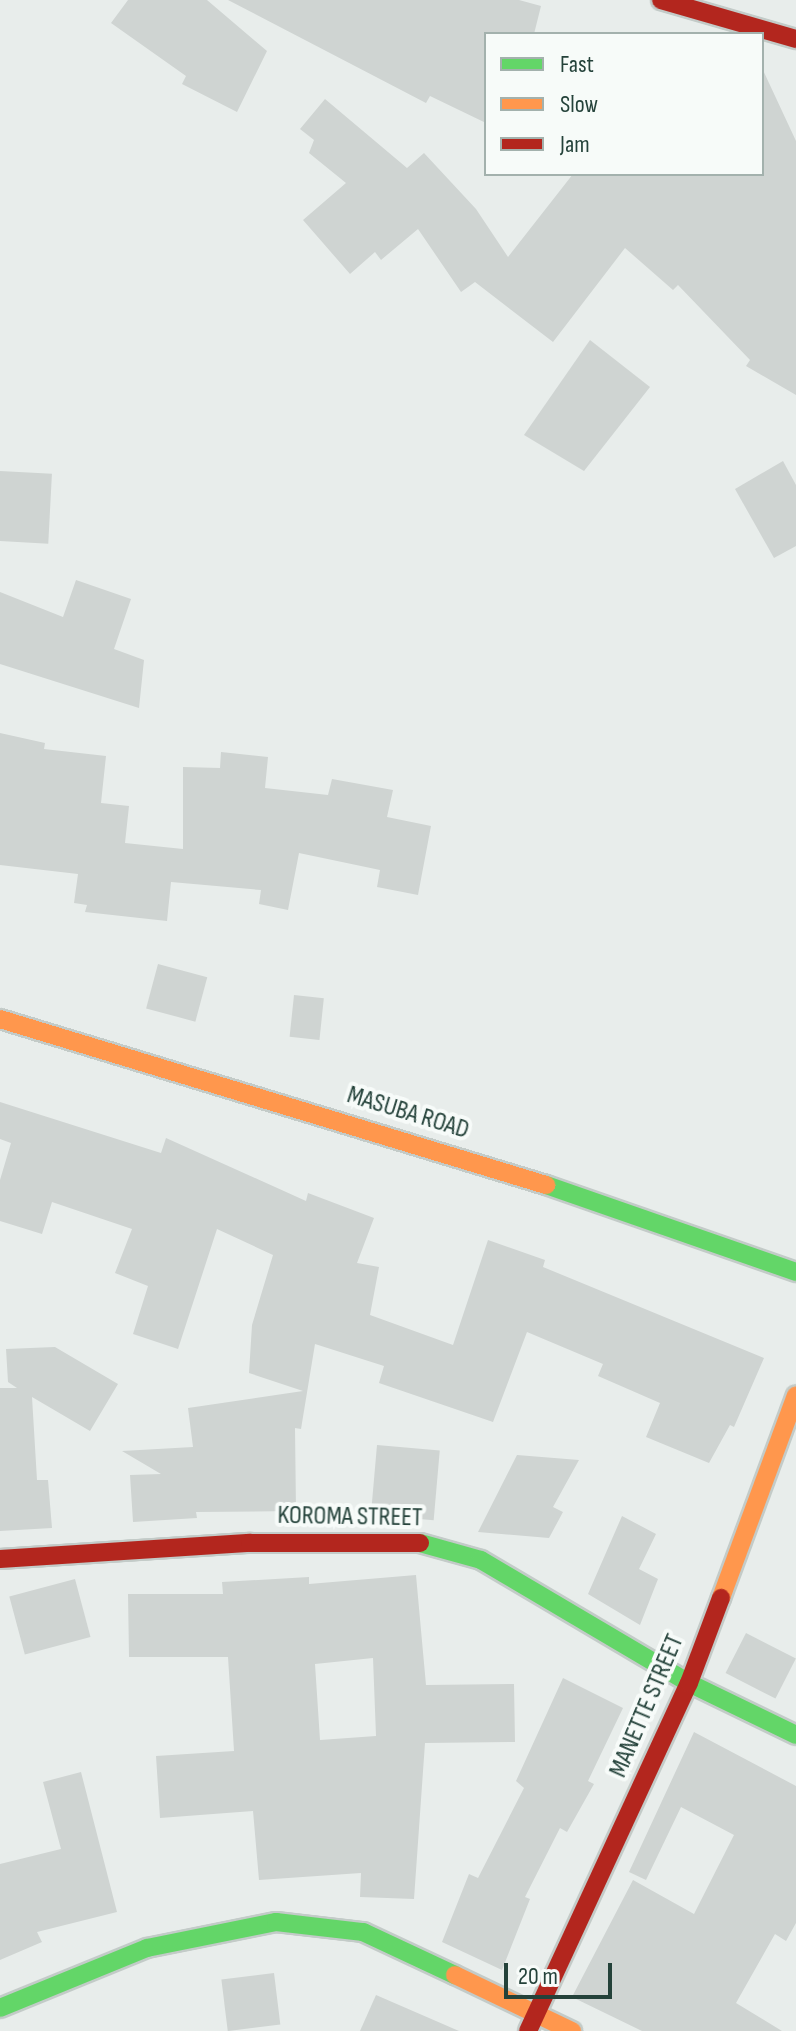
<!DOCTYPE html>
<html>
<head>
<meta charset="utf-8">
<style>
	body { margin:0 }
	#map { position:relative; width:796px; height:2031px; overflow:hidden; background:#e8edeb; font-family:"Sofia Sans Condensed",sans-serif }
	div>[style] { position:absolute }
	.building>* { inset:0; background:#cfd4d2; transform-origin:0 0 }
	.roads { filter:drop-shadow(2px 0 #c3cbc8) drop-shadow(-2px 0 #c3cbc8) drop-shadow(0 2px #c3cbc8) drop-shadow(0 -2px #c3cbc8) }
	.fast>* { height:18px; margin:-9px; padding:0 9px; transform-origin:9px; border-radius:9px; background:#63d668 }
	.slow>* { height:18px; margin:-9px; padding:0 9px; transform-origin:9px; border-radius:9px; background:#ff974d }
	.jam>* { height:18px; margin:-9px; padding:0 9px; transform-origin:9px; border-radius:9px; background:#b3261e }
	span { translate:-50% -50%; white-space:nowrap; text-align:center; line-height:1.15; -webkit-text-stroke:8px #f7fbf9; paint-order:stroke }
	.street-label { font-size:26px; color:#24423a }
	.legend { position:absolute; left:484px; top:32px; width:280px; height:144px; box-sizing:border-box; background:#f7fbf9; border:2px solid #a3b1ad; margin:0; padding:10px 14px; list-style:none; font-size:24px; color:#24423a }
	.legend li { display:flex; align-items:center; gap:16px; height:40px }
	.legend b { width:40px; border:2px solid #a3b1ad }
	.scale { position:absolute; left:504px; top:1963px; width:108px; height:36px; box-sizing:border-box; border:4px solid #24423a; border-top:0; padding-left:10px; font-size:24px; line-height:28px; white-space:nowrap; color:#24423a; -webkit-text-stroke:6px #f7fbf9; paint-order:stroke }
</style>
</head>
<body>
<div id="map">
	<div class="building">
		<div style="clip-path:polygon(128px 0,207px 0,267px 51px,237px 112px,182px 84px,186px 76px,111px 23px)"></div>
		<div style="clip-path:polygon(228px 0,519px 0,541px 6px,534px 34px,486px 34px,486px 123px,430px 96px,426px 103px)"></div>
		<div style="clip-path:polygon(762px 68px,796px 141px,796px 395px,746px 366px,750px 360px,678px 285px,673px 290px,625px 248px,553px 342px,475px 282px,461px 292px,418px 229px,381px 260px,375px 252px,350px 274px,303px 220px,346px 183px,309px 153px,314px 140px,300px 129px,325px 99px,407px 168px,424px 153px,476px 209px,508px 257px,573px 174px,762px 174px)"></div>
		<div style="clip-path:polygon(590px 340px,650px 387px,584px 471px,524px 435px)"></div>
		<div style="clip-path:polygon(783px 461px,796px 485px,796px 546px,774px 558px,735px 489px)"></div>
		<div style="left:0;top:471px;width:52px;height:70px;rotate:3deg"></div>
		<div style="clip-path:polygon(76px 580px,131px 599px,114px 649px,144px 660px,139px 708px,0 664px,0 592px,63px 617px)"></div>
		<div style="clip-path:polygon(0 733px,45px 743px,44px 749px,106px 756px,101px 803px,129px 806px,125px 843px,183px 849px,183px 767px,220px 768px,221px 752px,268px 757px,265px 788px,328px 795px,332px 779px,393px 790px,387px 817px,431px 826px,418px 895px,377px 887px,380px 870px,299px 853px,288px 910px,259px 904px,261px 890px,171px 882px,167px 921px,85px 912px,87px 905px,74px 903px,78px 874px,0 865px)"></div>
		<div style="left:158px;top:964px;width:51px;height:46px;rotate:15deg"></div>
		<div style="left:294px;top:995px;width:30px;height:42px;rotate:6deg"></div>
		<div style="clip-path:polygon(0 1102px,161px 1153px,166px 1138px,306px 1201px,308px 1193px,374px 1218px,357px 1263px,379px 1267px,370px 1315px,453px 1345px,488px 1240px,545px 1260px,543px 1267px,764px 1358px,734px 1427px,730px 1425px,709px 1463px,646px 1437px,660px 1403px,598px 1376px,603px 1364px,527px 1332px,493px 1422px,379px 1383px,384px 1366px,315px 1344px,301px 1429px,295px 1428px,296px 1511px,196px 1512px,197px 1518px,133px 1522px,130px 1475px,161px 1474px,122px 1451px,193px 1447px,188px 1408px,303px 1391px,249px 1373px,252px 1325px,273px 1255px,217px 1229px,178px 1349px,133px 1334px,148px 1286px,115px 1273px,132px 1229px,52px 1202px,42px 1234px,0 1221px,0 1180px,11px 1143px,0 1139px)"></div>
		<div style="clip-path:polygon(55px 1347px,118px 1384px,90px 1431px,32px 1397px,37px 1480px,48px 1480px,52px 1528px,0 1531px,0 1388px,17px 1388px,8px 1382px,6px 1349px)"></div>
		<div style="left:377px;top:1445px;width:63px;height:70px;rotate:5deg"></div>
		<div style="clip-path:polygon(517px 1455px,579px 1460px,553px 1507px,563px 1512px,549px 1538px,478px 1532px)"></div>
		<div style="clip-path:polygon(622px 1516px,656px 1534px,639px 1569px,658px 1579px,640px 1625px,588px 1594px)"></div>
		<div style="clip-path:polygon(evenodd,416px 1575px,426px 1685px,514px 1684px,515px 1742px,425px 1743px,414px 1899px,360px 1897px,361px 1873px,259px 1880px,253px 1811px,160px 1818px,156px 1756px,234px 1751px,228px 1657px,129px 1657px,128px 1594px,223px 1594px,222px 1582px,309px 1577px,309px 1584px,416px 1575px,373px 1658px,376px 1736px,320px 1740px,315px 1664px,373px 1658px)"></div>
		<div style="left:75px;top:1579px;width:60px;height:68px;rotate:75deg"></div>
		<div style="left:746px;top:1633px;width:56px;height:45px;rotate:27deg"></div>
		<div style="clip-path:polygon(563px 1678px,623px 1708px,588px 1781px,594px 1784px,567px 1832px,560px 1828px,525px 1897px,530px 1899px,502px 1970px,442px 1942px,469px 1874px,478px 1878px,524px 1788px,516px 1781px)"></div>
		<div style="clip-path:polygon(694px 1732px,796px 1786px,796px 1923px,786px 1941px,775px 1934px,736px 2003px,782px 2031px,642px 2031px,572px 1997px,633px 1880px,694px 1914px,734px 1835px,681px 1807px,646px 1880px,629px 1872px)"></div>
		<div style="clip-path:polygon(81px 1772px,117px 1912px,37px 1932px,42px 1942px,0 1960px,0 1864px,61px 1849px,43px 1782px)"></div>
		<div style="left:274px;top:1973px;width:52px;height:53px;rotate:83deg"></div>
		<div style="clip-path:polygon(376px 1995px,459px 2031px,360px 2031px)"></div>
	</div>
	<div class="roads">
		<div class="fast">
			<div style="left:546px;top:1185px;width:265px;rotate:19.2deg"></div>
			<div style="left:420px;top:1543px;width:63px;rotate:15.6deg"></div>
			<div style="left:481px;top:1560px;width:242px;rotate:30.6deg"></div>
			<div style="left:689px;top:1683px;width:119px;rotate:25.9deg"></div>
			<div style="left:0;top:2008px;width:159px;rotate:-22.2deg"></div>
			<div style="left:147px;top:1948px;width:132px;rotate:-11.4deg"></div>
			<div style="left:276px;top:1922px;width:88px;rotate:6.6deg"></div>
			<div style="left:363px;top:1932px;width:102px;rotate:25.1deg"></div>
		</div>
		<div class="slow">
			<div style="left:0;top:1019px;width:571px;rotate:16.91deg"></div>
			<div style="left:721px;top:1598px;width:216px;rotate:-69.7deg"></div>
			<div style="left:455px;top:1975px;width:130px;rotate:25.6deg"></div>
		</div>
		<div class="jam">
			<div style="left:661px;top:0;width:141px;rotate:16.1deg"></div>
			<div style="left:0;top:1559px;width:251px;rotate:-3.7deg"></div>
			<div style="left:250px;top:1543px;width:170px"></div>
			<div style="left:528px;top:2031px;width:383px;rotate:-65.2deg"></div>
			<div style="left:689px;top:1683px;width:91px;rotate:-69.4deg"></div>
		</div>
	</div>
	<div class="street-label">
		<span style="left:408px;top:1113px;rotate:17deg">MASUBA ROAD</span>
		<span style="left:350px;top:1517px;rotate:1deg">KOROMA STREET</span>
		<span style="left:647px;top:1706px;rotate:-67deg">MANETTE STREET</span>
	</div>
	<ul class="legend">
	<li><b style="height:10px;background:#63d668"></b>Fast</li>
	<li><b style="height:10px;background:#ff974d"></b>Slow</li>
	<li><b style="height:10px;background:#b3261e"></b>Jam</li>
	</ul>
	<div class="scale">20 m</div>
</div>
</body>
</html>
